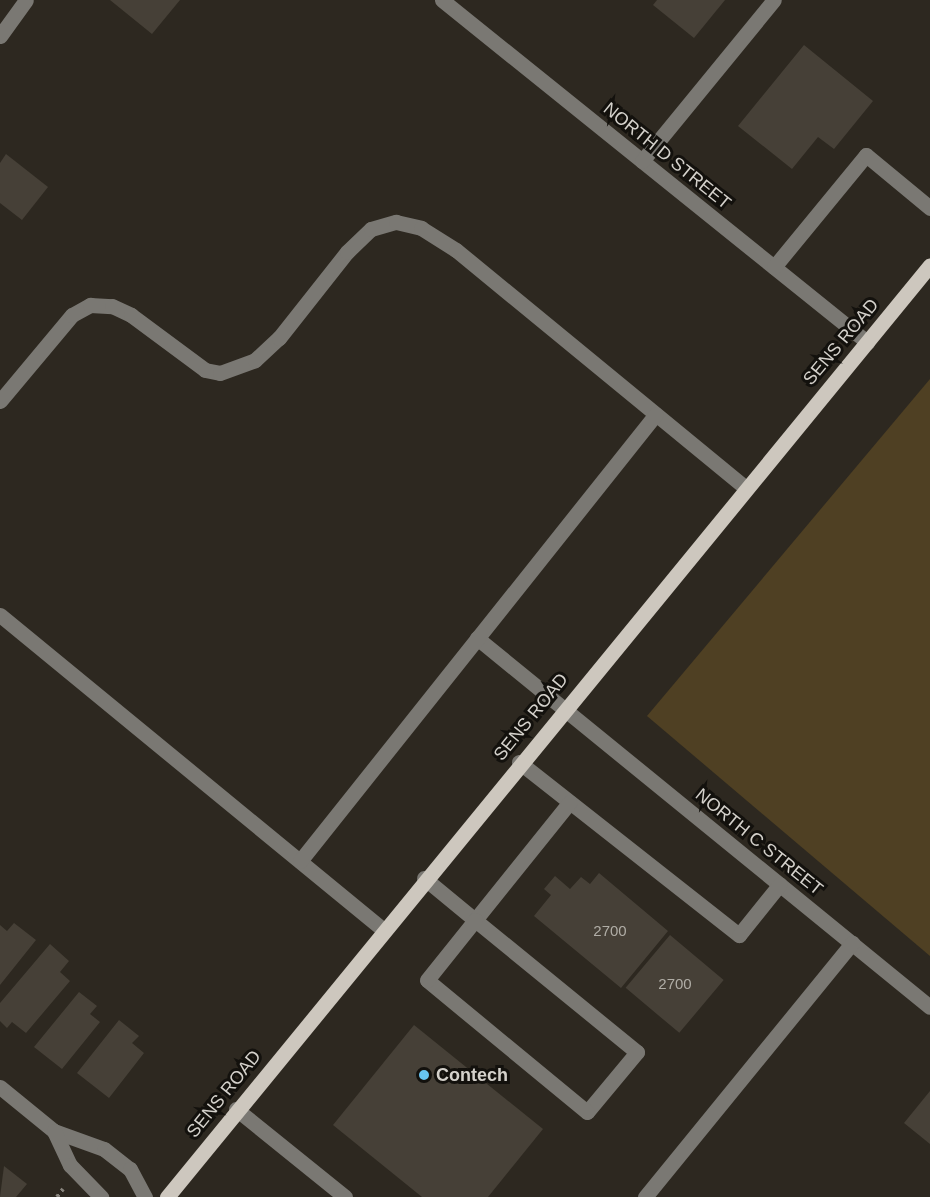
<!DOCTYPE html>
<html>
<head>
<meta charset="utf-8">
<style>
	body { margin:0 }
	#map { position:relative; width:930px; height:1197px; overflow:hidden; background:#2d2820; font-family:Arial,sans-serif }
	div>[style] { position:absolute }
	.green>* { inset:0; background:#4f4023 }
	.building>* { inset:0; background:#464037; transform-origin:0 0 }
	.path>* { height:4px; margin-top:-2px; transform-origin:0; background:repeating-linear-gradient(90deg,#88847d 0 3px,transparent 0 7.5px) }
	.minor>* { height:15px; margin:-7.5px; padding:0 7.5px; transform-origin:7.5px; border-radius:7.5px; background:#7a7873 }
	.major>* { height:15px; margin:-7.5px; padding:0 7.5px; transform-origin:7.5px; border-radius:7.5px; background:#cdc7be }
	.dots>* { width:16px; height:16px; translate:-50% -50%; box-sizing:border-box; border:3px solid #13110d; border-radius:50% }
	span { translate:-50% -50%; white-space:nowrap; text-align:center; line-height:1.15; -webkit-text-stroke:6px #13110d; paint-order:stroke }
	.number-label { font-size:15px; color:#b0ada6 }
	.number-label span { -webkit-text-stroke-width:0 }
	.street-label { font-size:18px; color:#d4d1cb }
	.poi-label { font-size:18px; color:#d4d1cb; font-weight:700 }
	.left { translate:0 -50%; text-align:left }
</style>
</head>
<body>
<div id="map">
	<div class="green">
		<div style="clip-path:polygon(930px 379px,930px 956px,647px 716px)"></div>
	</div>
	<div class="building">
		<div style="clip-path:polygon(110px 0,180px 0,152px 34px)"></div>
		<div style="clip-path:polygon(657px 0,725px 0,694px 38px,653px 5px)"></div>
		<div style="clip-path:polygon(804px 45px,873px 101px,834px 149px,818px 137px,792px 169px,738px 126px)"></div>
		<div style="clip-path:polygon(6px 154px,48px 187px,22px 220px,0 203px,0 163px)"></div>
		<div style="clip-path:polygon(599px 873px,668px 931px,621px 988px,534px 916px,551px 895px,544px 889px,555px 876px,570px 889px,581px 877px,590px 884px)"></div>
		<div style="clip-path:polygon(14px 923px,36px 940px,0 985px,0 925px,7px 931px)"></div>
		<div style="left:670px;top:935px;width:70px;height:69px;rotate:40deg"></div>
		<div style="clip-path:polygon(50px 944px,69px 961px,60px 972px,70px 981px,26px 1033px,12px 1022px,7px 1028px,0 1021px,0 1003px)"></div>
		<div style="clip-path:polygon(79px 992px,97px 1006px,90px 1014px,100px 1022px,62px 1069px,34px 1047px)"></div>
		<div style="clip-path:polygon(119px 1020px,139px 1036px,132px 1043px,144px 1053px,109px 1098px,77px 1073px)"></div>
		<div style="clip-path:polygon(414px 1025px,543px 1129px,488px 1197px,422px 1197px,333px 1125px)"></div>
		<div style="clip-path:polygon(930px 1091px,930px 1144px,904px 1123px)"></div>
		<div style="clip-path:polygon(4px 1166px,27px 1184px,16px 1197px,0 1197px)"></div>
	</div>
	<div class="path">
		<div style="left:57px;top:1197px;width:10px;rotate:-53deg"></div>
	</div>
	<div class="minor">
		<div style="left:442px;top:0;width:546px;rotate:38.82deg"></div>
		<div style="left:0;top:36px;width:44px;rotate:-54.2deg"></div>
		<div style="left:642px;top:161px;width:208px;rotate:-50.7deg"></div>
		<div style="left:774px;top:267px;width:145px;rotate:-50.6deg"></div>
		<div style="left:866px;top:155px;width:83px;rotate:39.6deg"></div>
		<div style="left:0;top:401px;width:112px;rotate:-50.1deg"></div>
		<div style="left:72px;top:315px;width:21px;rotate:-29deg"></div>
		<div style="left:90px;top:305px;width:22px;rotate:3deg"></div>
		<div style="left:112px;top:306px;width:21px;rotate:25deg"></div>
		<div style="left:131px;top:315px;width:92px;rotate:36.6deg"></div>
		<div style="left:205px;top:370px;width:15px;rotate:11deg"></div>
		<div style="left:220px;top:373px;width:37px;rotate:-20deg"></div>
		<div style="left:255px;top:360px;width:33px;rotate:-43deg"></div>
		<div style="left:279px;top:338px;width:110px;rotate:-51.7deg"></div>
		<div style="left:347px;top:252px;width:33px;rotate:-44deg"></div>
		<div style="left:371px;top:229px;width:26px;rotate:-16deg"></div>
		<div style="left:396px;top:222px;width:26px;rotate:13deg"></div>
		<div style="left:421px;top:228px;width:41px;rotate:32.2deg"></div>
		<div style="left:456px;top:250px;width:375px;rotate:39.4deg"></div>
		<div style="left:0;top:615px;width:494px;rotate:39.4deg"></div>
		<div style="left:477px;top:638px;width:584px;rotate:39.17deg"></div>
		<div style="left:519px;top:762px;width:280px;rotate:38.2deg"></div>
		<div style="left:739px;top:935px;width:65px;rotate:-51.2deg"></div>
		<div style="left:300px;top:861px;width:571px;rotate:-51.47deg"></div>
		<div style="left:424px;top:878px;width:66px;rotate:39.5deg"></div>
		<div style="left:475px;top:920px;width:151px;rotate:-51.2deg"></div>
		<div style="left:475px;top:920px;width:209px;rotate:39.2deg"></div>
		<div style="left:637px;top:1052px;width:78px;rotate:129.8deg"></div>
		<div style="left:587px;top:1112px;width:207px;rotate:-140.5deg"></div>
		<div style="left:427px;top:980px;width:77px;rotate:-51.3deg"></div>
		<div style="left:0;top:1087px;width:70px;rotate:39.2deg"></div>
		<div style="left:54px;top:1131px;width:53px;rotate:19.8deg"></div>
		<div style="left:104px;top:1149px;width:33px;rotate:38deg"></div>
		<div style="left:130px;top:1169px;width:32px;rotate:62deg"></div>
		<div style="left:236px;top:1109px;width:140px;rotate:38.9deg"></div>
		<div style="left:54px;top:1131px;width:38px;rotate:65deg"></div>
		<div style="left:70px;top:1165px;width:45px;rotate:45.9deg"></div>
		<div style="left:645px;top:1197px;width:328px;rotate:-50.8deg"></div>
	</div>
	<div class="major">
		<div style="left:167px;top:1197px;width:1204px;rotate:-50.69deg"></div>
	</div>
	<div class="dots">
		<div style="left:424px;top:1075px;background:#68c4f0"></div>
	</div>
	<div class="number-label">
		<span style="left:610px;top:931px">2700</span>
		<span style="left:675px;top:984px">2700</span>
	</div>
	<div class="street-label">
		<span style="left:667px;top:156px;rotate:39deg">NORTH D STREET</span>
		<span style="left:841px;top:342px;rotate:-50deg">SENS ROAD</span>
		<span style="left:531px;top:717px;rotate:-51deg">SENS ROAD</span>
		<span style="left:759px;top:842px;rotate:39deg">NORTH C STREET</span>
		<span style="left:224px;top:1094px;rotate:-51deg">SENS ROAD</span>
	</div>
	<div class="poi-label">
		<span class="left" style="left:436px;top:1075px">Contech</span>
	</div>
</div>
</body>
</html>
